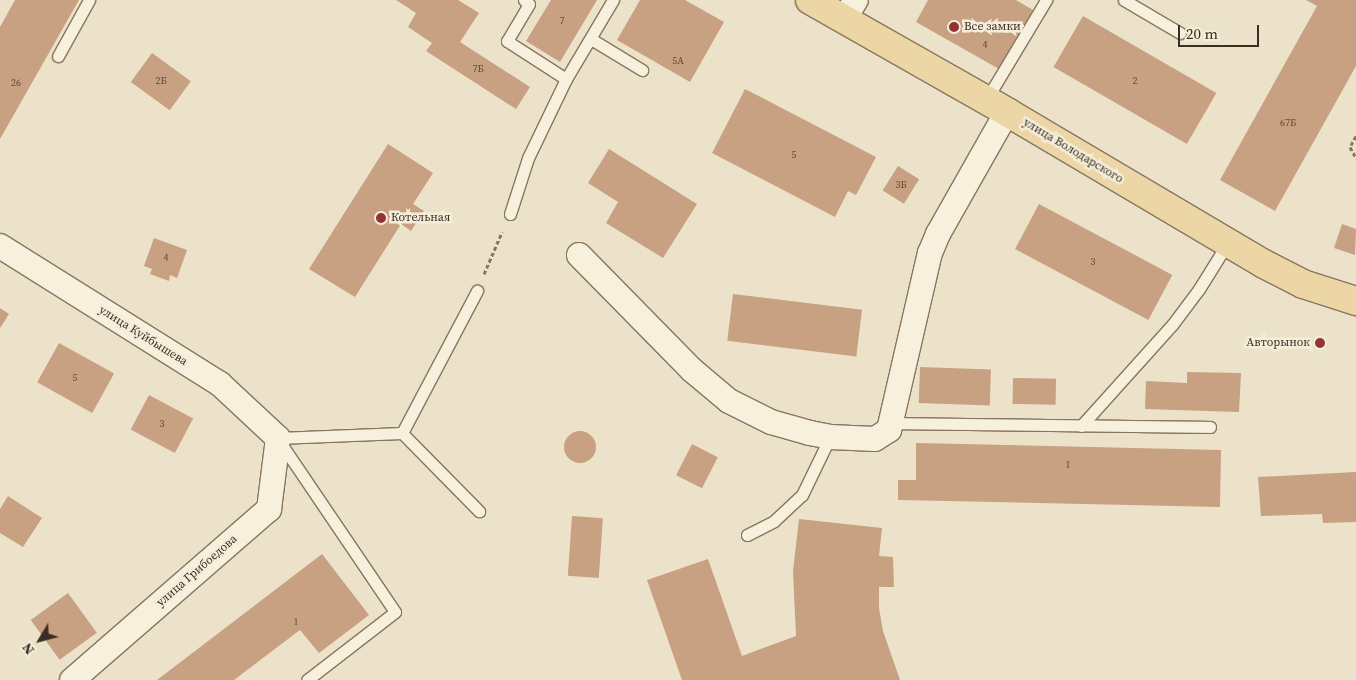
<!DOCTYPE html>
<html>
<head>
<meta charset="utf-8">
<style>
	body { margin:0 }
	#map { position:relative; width:1356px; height:680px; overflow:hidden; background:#ece2ca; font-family:"Source Serif 4",serif }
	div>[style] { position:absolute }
	.building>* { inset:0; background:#c8a082; transform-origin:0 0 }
	.round { border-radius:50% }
	.path>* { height:3px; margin-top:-1.5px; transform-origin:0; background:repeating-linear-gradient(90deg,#88755f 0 4px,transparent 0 6.5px) }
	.roads { filter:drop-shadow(1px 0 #88755f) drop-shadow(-1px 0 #88755f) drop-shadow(0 1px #88755f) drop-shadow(0 -1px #88755f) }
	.lane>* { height:11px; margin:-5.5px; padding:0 5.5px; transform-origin:5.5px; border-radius:5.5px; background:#f7f0dd }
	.street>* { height:24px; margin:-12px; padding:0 12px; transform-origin:12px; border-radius:12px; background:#f7f0dd }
	.primary>* { height:28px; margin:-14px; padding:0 14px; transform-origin:14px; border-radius:14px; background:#ecd6a5 }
	.dots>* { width:14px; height:14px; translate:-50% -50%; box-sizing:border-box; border:2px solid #f4edd9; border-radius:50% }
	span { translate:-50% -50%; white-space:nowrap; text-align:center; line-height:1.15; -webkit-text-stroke:5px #f4edd9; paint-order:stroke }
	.number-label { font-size:10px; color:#5e4a3a }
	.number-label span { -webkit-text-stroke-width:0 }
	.poi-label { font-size:12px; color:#3a2d22 }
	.left { translate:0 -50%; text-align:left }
	.right { translate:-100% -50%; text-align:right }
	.street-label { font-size:12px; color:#3a2d22 }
	.north { position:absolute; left:15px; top:615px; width:50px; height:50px; -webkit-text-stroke:4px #f4edd9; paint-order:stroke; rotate:233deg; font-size:14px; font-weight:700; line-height:20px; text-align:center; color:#3a2d22 }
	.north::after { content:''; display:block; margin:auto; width:18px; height:22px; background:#3a2d22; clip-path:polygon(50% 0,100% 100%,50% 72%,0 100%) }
	.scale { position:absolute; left:1178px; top:25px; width:81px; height:22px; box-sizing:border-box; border:2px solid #3a2d22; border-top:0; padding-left:6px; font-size:15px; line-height:18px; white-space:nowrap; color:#3a2d22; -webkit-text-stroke:4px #f4edd9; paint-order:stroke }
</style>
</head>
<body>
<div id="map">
	<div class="building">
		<div style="clip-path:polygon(15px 0,79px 0,0 139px,0 27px)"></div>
		<div style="clip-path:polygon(396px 0,458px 0,479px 13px,460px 42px,530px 87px,516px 109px,426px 51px,432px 43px,408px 27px,416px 13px)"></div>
		<div style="clip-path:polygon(551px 0,597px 0,560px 62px,526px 41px)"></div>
		<div style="clip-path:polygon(640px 0,685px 0,724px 22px,690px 82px,617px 40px)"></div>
		<div style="clip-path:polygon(928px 0,1016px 0,1033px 10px,999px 69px,916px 22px)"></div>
		<div style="clip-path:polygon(1306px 0,1356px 0,1356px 66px,1275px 211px,1220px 180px,1317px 6px)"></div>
		<div style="left:1083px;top:16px;width:154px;height:59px;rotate:30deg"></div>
		<div style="left:152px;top:53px;width:48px;height:36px;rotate:36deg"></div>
		<div style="clip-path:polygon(745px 89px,876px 157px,856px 195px,848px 191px,835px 217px,712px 153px)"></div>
		<div style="clip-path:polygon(388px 144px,433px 173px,413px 204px,424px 211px,411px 231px,401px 224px,355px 297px,309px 269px)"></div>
		<div style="clip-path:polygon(609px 149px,697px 204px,663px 258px,606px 223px,618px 202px,588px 183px)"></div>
		<div style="left:898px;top:166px;width:25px;height:29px;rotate:32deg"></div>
		<div style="left:1039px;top:204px;width:151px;height:51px;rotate:28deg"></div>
		<div style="clip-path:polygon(1342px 224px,1356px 229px,1355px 255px,1334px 248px)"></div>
		<div style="clip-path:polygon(154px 238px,187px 250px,177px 278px,170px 275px,169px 281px,150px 274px,152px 269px,144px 266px)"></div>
		<div style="left:733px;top:294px;width:130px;height:47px;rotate:7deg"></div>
		<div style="clip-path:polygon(0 308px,9px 314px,0 328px)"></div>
		<div style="left:59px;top:343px;width:63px;height:45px;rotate:29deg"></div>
		<div style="left:920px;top:367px;width:71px;height:36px;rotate:2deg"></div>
		<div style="clip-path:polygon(1187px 372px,1241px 373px,1239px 412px,1145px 409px,1146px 381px,1187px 383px)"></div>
		<div style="left:1013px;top:378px;width:43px;height:26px;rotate:1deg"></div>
		<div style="left:149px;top:395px;width:50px;height:39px;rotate:28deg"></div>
		<div class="round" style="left:564px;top:431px;width:32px;height:32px"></div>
		<div style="clip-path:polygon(916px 443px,1221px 450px,1220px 507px,898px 500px,898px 480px,916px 480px)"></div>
		<div style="left:692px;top:444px;width:29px;height:35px;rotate:27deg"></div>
		<div style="clip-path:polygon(1356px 472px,1356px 522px,1323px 523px,1322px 514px,1261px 516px,1258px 477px)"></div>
		<div style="clip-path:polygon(8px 496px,42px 518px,23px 547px,0 533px,0 509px)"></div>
		<div style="left:572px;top:516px;width:31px;height:60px;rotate:4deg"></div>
		<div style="clip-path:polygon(799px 519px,882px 528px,879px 556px,893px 557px,894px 587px,879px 587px,879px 608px,883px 631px,900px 680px,682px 680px,647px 580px,708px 559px,742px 656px,796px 636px,793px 571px)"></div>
		<div style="clip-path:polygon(322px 554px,369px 615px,319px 653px,300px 630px,234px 680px,157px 680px)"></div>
		<div style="left:68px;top:593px;width:49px;height:46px;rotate:54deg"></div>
	</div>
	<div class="path">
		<div style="left:1356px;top:136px;width:13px;rotate:119deg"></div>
		<div style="left:1350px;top:147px;width:13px;rotate:61deg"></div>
		<div style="left:484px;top:274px;width:46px;rotate:-66.8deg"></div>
	</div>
	<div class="roads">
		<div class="lane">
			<div style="left:524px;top:0;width:6px;rotate:39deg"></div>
			<div style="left:529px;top:4px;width:43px;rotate:120.7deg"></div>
			<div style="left:507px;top:41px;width:70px;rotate:32.8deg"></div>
			<div style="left:1124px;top:0;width:65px;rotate:30.5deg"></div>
			<div style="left:591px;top:39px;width:60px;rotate:31.3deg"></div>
			<div style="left:58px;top:56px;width:64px;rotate:-61deg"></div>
			<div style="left:986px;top:100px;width:117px;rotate:-59deg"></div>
			<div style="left:510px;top:214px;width:59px;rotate:-72.2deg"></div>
			<div style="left:528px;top:158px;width:88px;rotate:-64.3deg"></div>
			<div style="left:566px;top:79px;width:92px;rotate:-59.3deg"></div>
			<div style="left:891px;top:423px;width:319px;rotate:0.7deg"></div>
			<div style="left:1081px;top:426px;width:136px;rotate:-48deg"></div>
			<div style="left:1172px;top:325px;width:45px;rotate:-53.1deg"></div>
			<div style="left:1199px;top:289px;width:53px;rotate:-58.1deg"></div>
			<div style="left:402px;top:433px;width:161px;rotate:-62.2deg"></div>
			<div style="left:278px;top:438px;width:124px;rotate:-2.3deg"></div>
			<div style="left:402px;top:433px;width:110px;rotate:45.4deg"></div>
			<div style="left:280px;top:442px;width:205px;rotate:55.9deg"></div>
			<div style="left:395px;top:612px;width:111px;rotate:142.3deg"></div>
			<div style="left:747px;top:535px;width:30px;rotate:-27deg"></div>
			<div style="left:774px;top:521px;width:38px;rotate:-43deg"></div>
			<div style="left:802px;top:495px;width:64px;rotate:-64.2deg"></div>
		</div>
		<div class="street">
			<div style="left:844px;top:19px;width:22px;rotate:-58deg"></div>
			<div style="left:0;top:246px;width:260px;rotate:32.1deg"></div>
			<div style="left:220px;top:384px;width:79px;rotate:43deg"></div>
			<div style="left:278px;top:438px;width:72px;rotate:97.2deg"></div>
			<div style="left:269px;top:509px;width:261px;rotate:139deg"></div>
			<div style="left:579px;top:255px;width:161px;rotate:45.5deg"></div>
			<div style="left:692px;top:370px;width:48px;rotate:40deg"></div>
			<div style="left:729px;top:401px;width:47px;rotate:26.6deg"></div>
			<div style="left:771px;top:422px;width:41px;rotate:15.8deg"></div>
			<div style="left:810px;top:433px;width:20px;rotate:11deg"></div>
			<div style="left:830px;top:437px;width:45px;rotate:2.5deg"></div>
			<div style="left:875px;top:439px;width:17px;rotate:-33deg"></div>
			<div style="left:889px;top:430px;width:182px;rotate:-77deg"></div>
			<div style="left:930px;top:253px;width:21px;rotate:-67deg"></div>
			<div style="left:938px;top:234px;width:140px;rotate:-60.5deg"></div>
		</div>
		<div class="primary">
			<div style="left:810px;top:0;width:227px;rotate:29.6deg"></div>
			<div style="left:1007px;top:112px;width:299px;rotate:30.6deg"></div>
			<div style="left:1264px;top:264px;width:44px;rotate:27.1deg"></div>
			<div style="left:1303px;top:284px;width:56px;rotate:17.8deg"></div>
		</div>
	</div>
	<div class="dots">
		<div style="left:954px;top:27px;background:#943333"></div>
		<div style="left:381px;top:218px;background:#943333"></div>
		<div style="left:1320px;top:343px;background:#943333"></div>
	</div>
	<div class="number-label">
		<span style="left:562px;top:21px">7</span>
		<span style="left:985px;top:45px">4</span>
		<span style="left:678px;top:61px">5А</span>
		<span style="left:478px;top:69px">7Б</span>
		<span style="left:161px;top:81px">2Б</span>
		<span style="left:1135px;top:81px">2</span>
		<span style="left:16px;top:83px">26</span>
		<span style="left:1288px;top:123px">67Б</span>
		<span style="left:794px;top:155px">5</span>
		<span style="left:901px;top:185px">3Б</span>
		<span style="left:166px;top:258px">4</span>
		<span style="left:1093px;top:262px">3</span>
		<span style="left:75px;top:378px">5</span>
		<span style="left:162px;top:424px">3</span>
		<span style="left:1068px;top:465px">1</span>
		<span style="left:296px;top:622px">1</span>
	</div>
	<div class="poi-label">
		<span class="left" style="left:964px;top:27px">Все замки</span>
		<span class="left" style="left:391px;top:218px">Котельная</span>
		<span class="right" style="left:1310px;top:343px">Авторынок</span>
	</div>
	<div class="street-label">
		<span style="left:1073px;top:151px;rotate:31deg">улица Володарского</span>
		<span style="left:143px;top:336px;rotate:32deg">улица Куйбышева</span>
		<span style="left:197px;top:571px;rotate:-41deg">улица Грибоедова</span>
	</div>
	<div class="north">N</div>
	<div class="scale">20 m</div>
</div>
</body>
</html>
